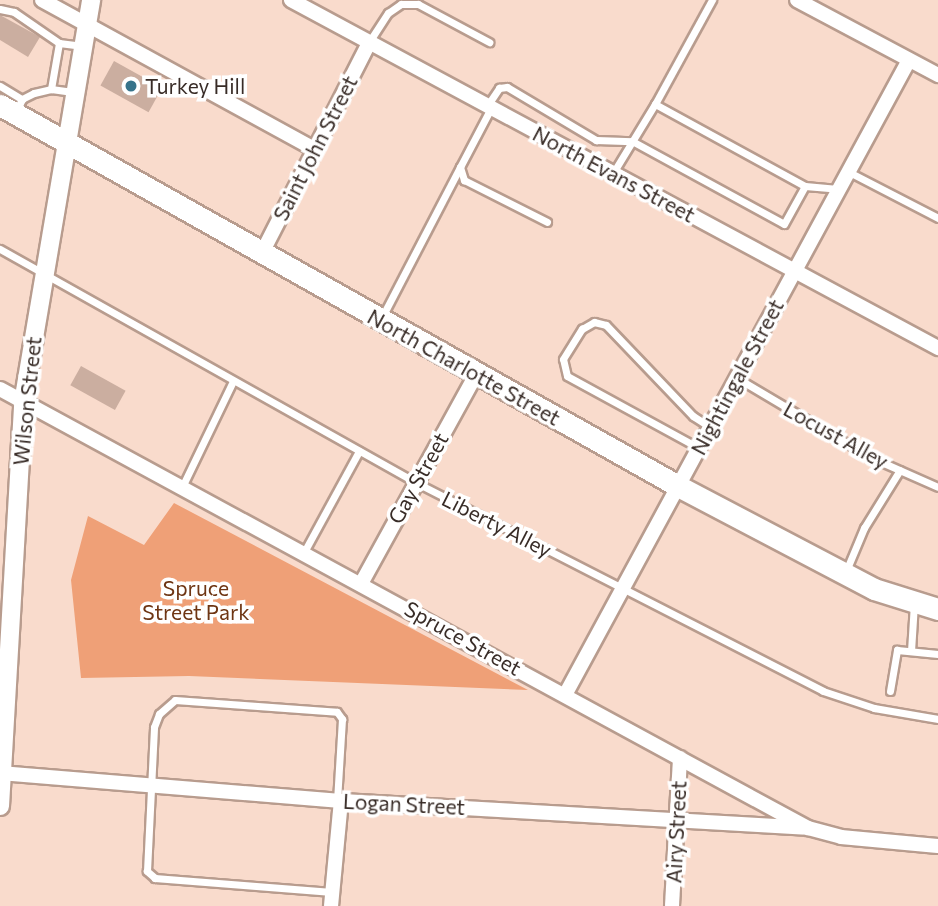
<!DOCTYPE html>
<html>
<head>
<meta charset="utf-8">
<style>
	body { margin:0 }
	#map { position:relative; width:938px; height:906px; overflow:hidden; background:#f9dbcc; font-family:Commissioner,sans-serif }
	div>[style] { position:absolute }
	.green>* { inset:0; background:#efa077 }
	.building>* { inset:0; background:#cbaea0; transform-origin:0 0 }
	.roads { filter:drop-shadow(2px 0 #b89c8e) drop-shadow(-2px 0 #b89c8e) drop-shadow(0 2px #b89c8e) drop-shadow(0 -2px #b89c8e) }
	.service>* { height:7px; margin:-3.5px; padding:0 3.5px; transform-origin:3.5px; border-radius:3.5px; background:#fff }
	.minor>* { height:14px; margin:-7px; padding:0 7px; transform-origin:7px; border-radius:7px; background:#fff }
	.tertiary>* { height:18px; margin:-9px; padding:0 9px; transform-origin:9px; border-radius:9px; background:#fff }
	.secondary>* { height:21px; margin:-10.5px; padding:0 10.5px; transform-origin:10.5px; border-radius:10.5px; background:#fff }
	.dots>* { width:19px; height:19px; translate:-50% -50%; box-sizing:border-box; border:4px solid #fff; border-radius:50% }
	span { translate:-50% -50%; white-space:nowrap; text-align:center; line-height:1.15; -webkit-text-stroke:7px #fff; paint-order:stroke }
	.poi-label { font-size:21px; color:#382c27 }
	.left { translate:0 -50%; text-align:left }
	.street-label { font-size:21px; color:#382c27 }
	.park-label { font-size:21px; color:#6e3513 }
</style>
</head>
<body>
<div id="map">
	<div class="green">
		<div style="clip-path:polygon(174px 503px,528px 690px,189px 676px,81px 678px,71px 580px,88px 516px,144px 545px)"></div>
	</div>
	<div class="building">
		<div style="clip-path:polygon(0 15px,40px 37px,28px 57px,0 40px)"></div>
		<div style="left:114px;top:61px;width:55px;height:28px;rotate:29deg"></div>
		<div style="left:81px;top:366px;width:51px;height:22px;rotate:29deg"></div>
	</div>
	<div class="roads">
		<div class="service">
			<div style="left:0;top:9px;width:14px;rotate:12deg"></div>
			<div style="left:14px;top:12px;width:55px;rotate:34.6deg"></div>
			<div style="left:59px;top:43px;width:47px;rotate:99.9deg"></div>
			<div style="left:369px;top:42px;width:35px;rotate:-57deg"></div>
			<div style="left:388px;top:13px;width:16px;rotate:-35deg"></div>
			<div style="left:401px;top:4px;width:17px"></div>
			<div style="left:418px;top:4px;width:81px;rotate:28.2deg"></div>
			<div style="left:59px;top:43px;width:24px;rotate:7deg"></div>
			<div style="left:0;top:86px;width:26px;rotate:31deg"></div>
			<div style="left:655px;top:104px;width:119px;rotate:-61.3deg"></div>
			<div style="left:487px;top:106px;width:22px;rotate:-56deg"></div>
			<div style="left:499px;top:88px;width:8px;rotate:-7deg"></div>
			<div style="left:507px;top:87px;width:104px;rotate:30.8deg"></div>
			<div style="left:596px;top:140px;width:36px;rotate:2deg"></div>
			<div style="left:632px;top:141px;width:173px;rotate:28.6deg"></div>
			<div style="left:784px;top:224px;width:43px;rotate:-61.1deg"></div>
			<div style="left:491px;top:108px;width:67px;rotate:117.7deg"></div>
			<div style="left:460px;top:167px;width:14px;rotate:73deg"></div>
			<div style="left:464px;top:180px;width:93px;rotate:26.8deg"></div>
			<div style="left:17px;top:110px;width:12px;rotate:-66deg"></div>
			<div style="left:22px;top:99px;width:13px;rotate:-27deg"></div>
			<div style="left:34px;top:93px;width:17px;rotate:-13deg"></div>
			<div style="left:51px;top:89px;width:22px;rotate:8deg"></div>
			<div style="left:849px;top:172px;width:100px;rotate:27.3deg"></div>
			<div style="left:613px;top:173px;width:81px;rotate:-58.7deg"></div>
			<div style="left:655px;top:104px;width:171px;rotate:28.7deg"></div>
			<div style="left:805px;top:186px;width:33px;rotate:5deg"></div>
			<div style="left:0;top:249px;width:476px;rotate:29.3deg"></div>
			<div style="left:415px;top:482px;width:458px;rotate:27.1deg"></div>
			<div style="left:823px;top:691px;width:54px;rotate:18.4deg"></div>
			<div style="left:874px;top:708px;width:65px;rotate:9.8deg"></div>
			<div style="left:382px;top:317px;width:169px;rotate:-62.5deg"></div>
			<div style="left:737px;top:378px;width:155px;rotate:30.7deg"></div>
			<div style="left:870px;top:457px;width:74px;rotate:23.8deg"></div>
			<div style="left:699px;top:448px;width:150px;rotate:-151.4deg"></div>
			<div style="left:567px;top:376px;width:17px;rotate:-103deg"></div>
			<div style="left:563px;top:359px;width:36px;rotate:-58deg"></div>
			<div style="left:582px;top:329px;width:14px;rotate:-30deg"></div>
			<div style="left:594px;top:322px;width:12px;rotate:14deg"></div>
			<div style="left:606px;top:325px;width:126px;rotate:46.3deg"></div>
			<div style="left:693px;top:416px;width:20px;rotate:33deg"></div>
			<div style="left:182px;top:487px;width:118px;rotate:-64.3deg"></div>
			<div style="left:304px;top:552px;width:115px;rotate:-61.4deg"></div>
			<div style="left:846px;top:571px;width:47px;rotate:-67.3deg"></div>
			<div style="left:864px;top:528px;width:68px;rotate:-58.2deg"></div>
			<div style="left:911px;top:651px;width:48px;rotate:-86.4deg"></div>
			<div style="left:890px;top:691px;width:42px;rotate:-80.3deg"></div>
			<div style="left:897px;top:650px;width:41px;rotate:5.6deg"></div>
			<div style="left:332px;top:892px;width:178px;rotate:-175.5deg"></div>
			<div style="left:155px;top:878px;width:11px;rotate:-139deg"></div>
			<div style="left:147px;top:871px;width:144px;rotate:-87.2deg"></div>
			<div style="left:154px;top:727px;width:14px;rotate:-69deg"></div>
			<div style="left:159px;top:714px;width:21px;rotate:-41deg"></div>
			<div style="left:175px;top:700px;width:162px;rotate:4.2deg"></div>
			<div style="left:337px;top:712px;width:9px;rotate:54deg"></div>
			<div style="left:342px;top:719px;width:81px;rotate:93.5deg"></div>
		</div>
		<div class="minor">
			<div style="left:42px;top:0;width:310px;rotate:28.7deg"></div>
			<div style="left:291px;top:0;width:735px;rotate:28.27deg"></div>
			<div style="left:797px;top:0;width:160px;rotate:28deg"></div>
			<div style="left:262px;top:253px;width:236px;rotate:-63deg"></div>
			<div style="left:0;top:389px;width:920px;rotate:28.52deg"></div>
			<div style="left:808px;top:828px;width:34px;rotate:15deg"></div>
			<div style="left:841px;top:837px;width:97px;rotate:5.3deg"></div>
			<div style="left:362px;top:582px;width:236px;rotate:-61.2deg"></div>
			<div style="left:565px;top:695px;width:722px;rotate:-61.55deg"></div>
			<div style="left:0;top:773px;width:342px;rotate:4.7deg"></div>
			<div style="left:341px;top:801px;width:463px;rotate:3.3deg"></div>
			<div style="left:331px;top:906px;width:105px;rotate:-84.6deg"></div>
			<div style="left:672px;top:906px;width:148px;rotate:-86.9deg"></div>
		</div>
		<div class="tertiary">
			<div style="left:0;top:806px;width:404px;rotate:-86.7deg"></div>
			<div style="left:23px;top:403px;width:409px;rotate:-80.4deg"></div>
		</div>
		<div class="secondary">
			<div style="left:0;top:105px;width:778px;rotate:29.33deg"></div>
			<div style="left:678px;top:486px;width:221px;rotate:27.7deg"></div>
			<div style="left:874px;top:589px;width:67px;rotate:17.4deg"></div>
		</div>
	</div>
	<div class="dots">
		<div style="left:131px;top:86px;background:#37738a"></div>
	</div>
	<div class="poi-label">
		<span class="left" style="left:145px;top:86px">Turkey Hill</span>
	</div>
	<div class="street-label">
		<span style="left:315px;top:148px;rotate:-63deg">Saint John Street</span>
		<span style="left:614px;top:174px;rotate:28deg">North Evans Street</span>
		<span style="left:464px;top:367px;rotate:29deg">North Charlotte Street</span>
		<span style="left:737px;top:377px;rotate:-62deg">Nightingale Street</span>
		<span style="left:27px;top:401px;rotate:-84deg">Wilson Street</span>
		<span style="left:836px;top:435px;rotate:29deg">Locust Alley</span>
		<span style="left:418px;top:478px;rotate:-61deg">Gay Street</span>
		<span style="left:497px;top:524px;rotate:27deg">Liberty Alley</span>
		<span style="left:463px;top:638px;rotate:29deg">Spruce Street</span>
		<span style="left:404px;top:804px;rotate:3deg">Logan Street</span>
		<span style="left:676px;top:832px;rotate:-87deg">Airy Street</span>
	</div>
	<div class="park-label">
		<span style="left:196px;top:600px">Spruce<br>Street Park</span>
	</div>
</div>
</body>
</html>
